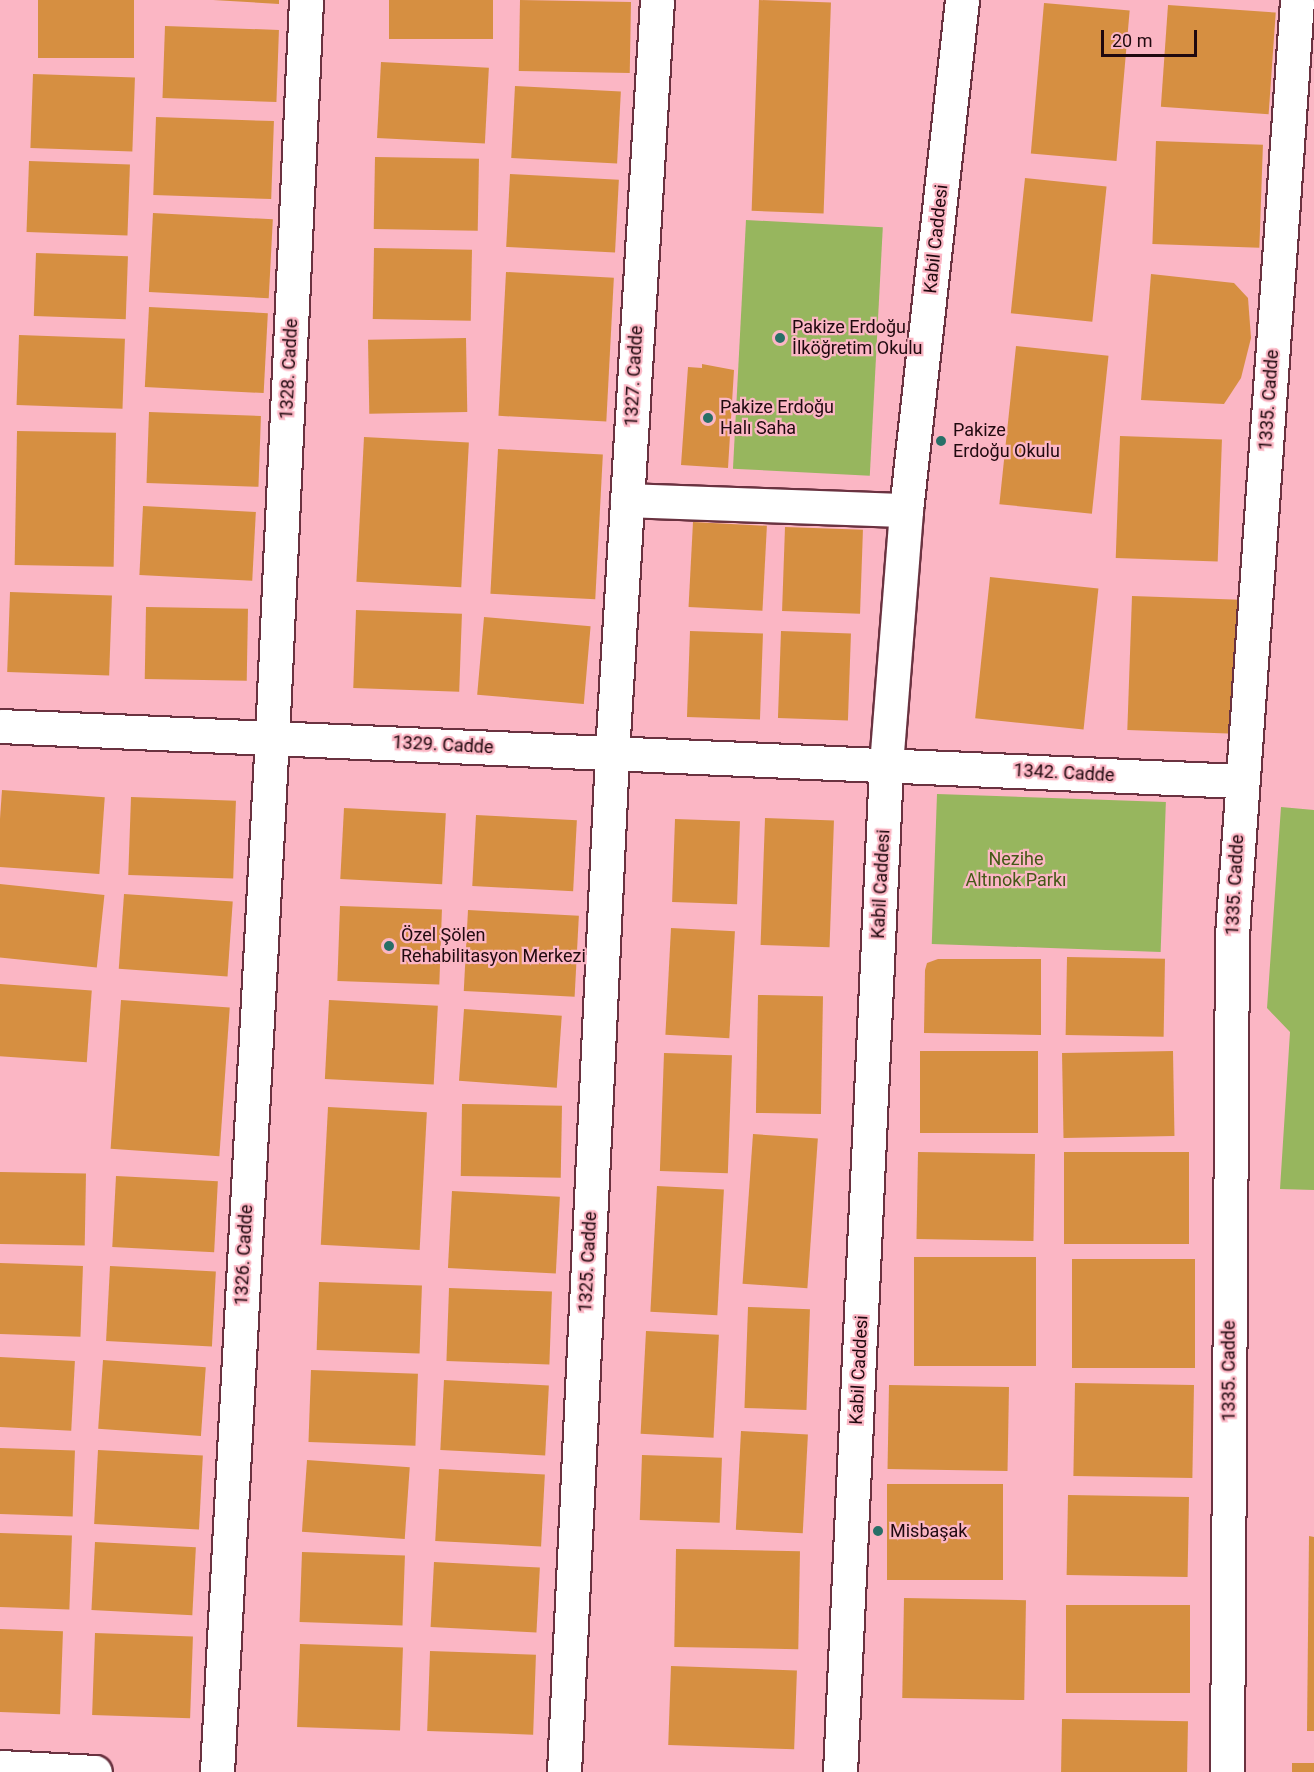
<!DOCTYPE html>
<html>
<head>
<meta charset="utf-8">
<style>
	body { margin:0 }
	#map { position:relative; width:1314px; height:1772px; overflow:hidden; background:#fbb6c4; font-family:Roboto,sans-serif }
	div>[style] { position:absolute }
	.green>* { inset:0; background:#97b65e; transform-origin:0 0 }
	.building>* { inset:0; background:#d68f41; transform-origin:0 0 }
	.roads { filter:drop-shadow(2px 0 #6a3240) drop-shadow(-2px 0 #6a3240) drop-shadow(0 2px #6a3240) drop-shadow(0 -2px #6a3240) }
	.minor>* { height:33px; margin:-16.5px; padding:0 16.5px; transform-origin:16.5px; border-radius:16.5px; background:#fff }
	.secondary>* { height:33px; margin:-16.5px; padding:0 16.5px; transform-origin:16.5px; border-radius:16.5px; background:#fff }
	.dots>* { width:16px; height:16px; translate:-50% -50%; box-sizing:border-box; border:3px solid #fbb6c4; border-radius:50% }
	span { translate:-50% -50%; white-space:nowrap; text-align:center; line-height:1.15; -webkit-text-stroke:4.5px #fbb6c4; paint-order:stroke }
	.street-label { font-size:18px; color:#20090f }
	.poi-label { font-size:18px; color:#20090f }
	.left { translate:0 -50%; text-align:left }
	.park-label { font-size:18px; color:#445917 }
	.scale { position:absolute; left:1101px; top:30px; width:96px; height:27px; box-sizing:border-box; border:3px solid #20090f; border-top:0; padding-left:8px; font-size:18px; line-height:21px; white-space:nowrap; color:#20090f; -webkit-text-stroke:4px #fbb6c4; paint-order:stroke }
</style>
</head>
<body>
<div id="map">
	<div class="green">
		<div style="left:746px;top:220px;width:137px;height:249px;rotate:3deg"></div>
		<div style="left:937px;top:794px;width:229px;height:150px;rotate:2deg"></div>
		<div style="clip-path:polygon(1281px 807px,1314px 810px,1314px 1190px,1280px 1189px,1290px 1032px,1267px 1008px)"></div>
	</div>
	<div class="building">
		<div style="left:38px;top:0;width:96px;height:58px"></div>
		<div style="clip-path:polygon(213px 0,279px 0,279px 4px)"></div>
		<div style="left:389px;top:0;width:104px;height:39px"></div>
		<div style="left:520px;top:0;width:111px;height:71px;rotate:1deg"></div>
		<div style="left:759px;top:0;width:72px;height:211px;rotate:2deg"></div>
		<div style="left:1044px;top:3px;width:86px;height:151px;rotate:5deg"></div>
		<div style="left:1168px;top:5px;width:108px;height:102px;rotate:4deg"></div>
		<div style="left:165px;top:26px;width:114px;height:72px;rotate:2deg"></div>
		<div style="left:381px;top:62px;width:108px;height:76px;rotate:3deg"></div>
		<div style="left:33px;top:74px;width:102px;height:74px;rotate:2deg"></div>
		<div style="left:515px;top:86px;width:106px;height:72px;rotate:3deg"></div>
		<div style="left:156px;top:117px;width:118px;height:78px;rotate:2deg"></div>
		<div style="left:1156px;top:141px;width:107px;height:103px;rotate:2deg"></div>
		<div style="left:375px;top:157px;width:104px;height:72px;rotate:1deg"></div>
		<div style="left:29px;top:161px;width:101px;height:71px;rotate:2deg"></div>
		<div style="left:510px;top:174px;width:109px;height:73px;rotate:3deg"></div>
		<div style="left:1025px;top:178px;width:82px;height:136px;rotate:6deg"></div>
		<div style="left:153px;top:213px;width:120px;height:79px;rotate:3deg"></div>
		<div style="left:374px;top:248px;width:98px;height:71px;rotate:1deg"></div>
		<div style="left:36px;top:253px;width:92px;height:63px;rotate:2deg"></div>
		<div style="left:506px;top:272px;width:108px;height:144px;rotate:3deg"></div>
		<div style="clip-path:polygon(1151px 274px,1234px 283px,1248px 298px,1251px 338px,1241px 378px,1224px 404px,1141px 400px)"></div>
		<div style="left:149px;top:307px;width:119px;height:80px;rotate:3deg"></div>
		<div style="left:19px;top:335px;width:106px;height:70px;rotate:2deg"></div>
		<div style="left:466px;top:338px;width:74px;height:98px;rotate:89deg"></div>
		<div style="left:1016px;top:346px;width:93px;height:159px;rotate:6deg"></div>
		<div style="clip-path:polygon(702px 364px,734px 370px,728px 468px,681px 465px,688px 367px,702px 368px)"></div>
		<div style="left:149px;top:412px;width:112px;height:71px;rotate:2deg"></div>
		<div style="left:17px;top:431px;width:99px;height:134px;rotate:1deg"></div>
		<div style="left:1120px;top:436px;width:102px;height:122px;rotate:2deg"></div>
		<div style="left:364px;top:437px;width:105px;height:145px;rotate:3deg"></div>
		<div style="left:498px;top:449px;width:105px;height:145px;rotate:3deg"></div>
		<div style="left:143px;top:506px;width:113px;height:69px;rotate:3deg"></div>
		<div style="left:693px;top:522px;width:74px;height:85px;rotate:3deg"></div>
		<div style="left:785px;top:527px;width:78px;height:84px;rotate:2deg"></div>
		<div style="left:990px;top:577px;width:109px;height:142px;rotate:6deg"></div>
		<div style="left:10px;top:592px;width:102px;height:80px;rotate:2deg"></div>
		<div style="left:1132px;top:596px;width:108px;height:134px;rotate:2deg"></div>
		<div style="left:146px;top:607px;width:102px;height:72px;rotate:1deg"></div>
		<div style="left:356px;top:610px;width:106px;height:78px;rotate:2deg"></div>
		<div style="left:484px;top:617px;width:107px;height:78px;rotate:5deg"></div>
		<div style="left:690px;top:631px;width:73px;height:86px;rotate:2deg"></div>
		<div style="left:781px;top:631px;width:70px;height:87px;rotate:2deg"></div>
		<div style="left:2px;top:790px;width:103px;height:77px;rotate:4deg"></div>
		<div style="left:131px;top:797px;width:105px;height:78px;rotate:2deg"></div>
		<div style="left:344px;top:808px;width:102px;height:71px;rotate:3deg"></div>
		<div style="left:476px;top:815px;width:101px;height:71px;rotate:3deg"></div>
		<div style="left:765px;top:818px;width:69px;height:127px;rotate:2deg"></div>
		<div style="left:675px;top:819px;width:65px;height:83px;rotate:2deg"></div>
		<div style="left:0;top:884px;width:105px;height:73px;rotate:6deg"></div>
		<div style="left:124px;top:894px;width:109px;height:75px;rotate:4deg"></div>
		<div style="left:340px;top:906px;width:102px;height:75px;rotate:2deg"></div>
		<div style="left:468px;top:910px;width:111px;height:81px;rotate:3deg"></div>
		<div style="left:671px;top:928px;width:64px;height:107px;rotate:3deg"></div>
		<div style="left:1067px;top:957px;width:98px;height:78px;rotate:1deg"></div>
		<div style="clip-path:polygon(938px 959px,1041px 959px,1041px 1035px,924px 1033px,925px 970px,927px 963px)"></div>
		<div style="left:0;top:984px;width:92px;height:72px;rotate:4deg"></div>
		<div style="left:758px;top:995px;width:65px;height:118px;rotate:1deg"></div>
		<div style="left:121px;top:1000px;width:109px;height:149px;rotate:4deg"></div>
		<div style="left:329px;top:1000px;width:109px;height:79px;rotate:3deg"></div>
		<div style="left:464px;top:1009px;width:98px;height:72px;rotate:4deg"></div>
		<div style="left:920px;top:1051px;width:118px;height:82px"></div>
		<div style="left:1173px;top:1051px;width:85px;height:111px;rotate:89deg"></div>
		<div style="left:664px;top:1053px;width:68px;height:118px;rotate:2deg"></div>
		<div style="left:462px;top:1104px;width:100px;height:72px;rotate:1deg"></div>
		<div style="left:328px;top:1107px;width:99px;height:138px;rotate:3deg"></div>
		<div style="left:753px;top:1134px;width:65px;height:150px;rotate:4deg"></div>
		<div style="left:918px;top:1152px;width:117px;height:87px;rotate:1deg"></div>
		<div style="left:1064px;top:1152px;width:125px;height:92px"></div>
		<div style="left:0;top:1172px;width:86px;height:72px;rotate:1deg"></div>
		<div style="left:116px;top:1176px;width:102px;height:71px;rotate:3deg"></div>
		<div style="left:657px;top:1186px;width:67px;height:126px;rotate:3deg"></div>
		<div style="left:452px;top:1191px;width:108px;height:77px;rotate:3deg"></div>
		<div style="left:914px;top:1257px;width:122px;height:109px"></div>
		<div style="left:1072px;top:1259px;width:123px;height:109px"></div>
		<div style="left:0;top:1263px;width:83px;height:71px;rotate:2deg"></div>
		<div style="left:110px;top:1266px;width:106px;height:75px;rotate:3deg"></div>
		<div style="left:319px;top:1282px;width:103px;height:68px;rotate:2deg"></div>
		<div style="left:449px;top:1288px;width:103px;height:73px;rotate:2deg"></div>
		<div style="left:748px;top:1307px;width:62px;height:101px;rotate:2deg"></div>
		<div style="left:646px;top:1331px;width:73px;height:103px;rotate:3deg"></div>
		<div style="left:0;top:1357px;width:75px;height:70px;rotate:3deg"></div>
		<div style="left:103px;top:1360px;width:103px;height:69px;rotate:4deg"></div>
		<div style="left:311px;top:1370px;width:107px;height:72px;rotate:2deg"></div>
		<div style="left:444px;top:1380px;width:105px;height:70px;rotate:3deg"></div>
		<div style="left:1075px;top:1383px;width:119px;height:93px;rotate:1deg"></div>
		<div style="left:889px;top:1385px;width:120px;height:84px;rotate:1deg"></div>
		<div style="left:741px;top:1431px;width:67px;height:99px;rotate:3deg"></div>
		<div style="left:0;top:1448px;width:75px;height:66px;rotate:2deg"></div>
		<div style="left:98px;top:1450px;width:105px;height:74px;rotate:3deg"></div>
		<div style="left:642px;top:1455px;width:80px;height:65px;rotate:2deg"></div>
		<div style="left:307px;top:1460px;width:103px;height:72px;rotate:4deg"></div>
		<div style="left:439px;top:1469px;width:106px;height:72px;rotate:3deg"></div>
		<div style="left:887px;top:1484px;width:116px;height:96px"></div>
		<div style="left:1068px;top:1495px;width:121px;height:80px;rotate:1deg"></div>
		<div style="left:0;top:1533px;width:72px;height:74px;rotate:2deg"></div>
		<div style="clip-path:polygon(1309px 1536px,1314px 1537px,1314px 1731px,1307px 1731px)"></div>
		<div style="left:95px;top:1542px;width:101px;height:68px;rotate:3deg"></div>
		<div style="left:676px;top:1549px;width:124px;height:98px;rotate:1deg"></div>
		<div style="left:302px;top:1552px;width:103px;height:70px;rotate:2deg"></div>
		<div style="left:434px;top:1562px;width:106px;height:65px;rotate:3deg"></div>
		<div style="left:904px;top:1598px;width:122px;height:100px;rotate:1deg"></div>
		<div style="left:1066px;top:1605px;width:124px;height:88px"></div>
		<div style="left:0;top:1629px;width:63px;height:83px;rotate:2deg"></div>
		<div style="left:95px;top:1633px;width:98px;height:82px;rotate:2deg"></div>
		<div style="left:300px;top:1644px;width:103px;height:83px;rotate:2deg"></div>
		<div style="left:430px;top:1651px;width:106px;height:80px;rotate:2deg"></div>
		<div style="left:671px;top:1666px;width:126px;height:79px;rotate:2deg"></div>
		<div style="left:1062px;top:1719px;width:126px;height:53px;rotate:1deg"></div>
		<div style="left:1292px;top:1763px;width:22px;height:9px"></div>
	</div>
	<div class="roads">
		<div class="minor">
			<div style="left:627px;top:500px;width:279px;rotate:2.1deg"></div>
			<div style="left:0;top:726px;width:1243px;rotate:2.54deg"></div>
			<div style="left:0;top:1767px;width:95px;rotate:3deg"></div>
			<div style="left:217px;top:1772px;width:1035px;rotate:-86.96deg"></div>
			<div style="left:272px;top:738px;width:739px;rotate:-87.36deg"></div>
			<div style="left:564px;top:1772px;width:1020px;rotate:-87.3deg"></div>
			<div style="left:612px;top:753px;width:754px;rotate:-86.58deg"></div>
			<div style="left:1227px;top:1772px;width:837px;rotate:-89.66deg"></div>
			<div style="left:1232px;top:935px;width:937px;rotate:-86.02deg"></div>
		</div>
		<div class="secondary">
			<div style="left:840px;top:1772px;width:1008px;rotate:-87.38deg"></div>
			<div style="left:886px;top:765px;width:256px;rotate:-85.5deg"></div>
			<div style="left:906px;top:510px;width:513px;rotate:-83.73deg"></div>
		</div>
	</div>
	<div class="dots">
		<div style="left:780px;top:338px;background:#276f67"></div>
		<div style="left:708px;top:418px;background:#276f67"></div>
		<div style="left:941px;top:441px;background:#276f67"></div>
		<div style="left:389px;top:946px;background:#276f67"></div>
		<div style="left:878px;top:1531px;background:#276f67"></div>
	</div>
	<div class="street-label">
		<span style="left:936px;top:239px;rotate:-84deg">Kabil Caddesi</span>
		<span style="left:289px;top:369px;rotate:-87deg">1328. Cadde</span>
		<span style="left:634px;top:376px;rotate:-87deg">1327. Cadde</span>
		<span style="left:1269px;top:400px;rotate:-86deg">1335. Cadde</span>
		<span style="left:443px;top:745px;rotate:3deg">1329. Cadde</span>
		<span style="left:1064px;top:773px;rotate:3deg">1342. Cadde</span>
		<span style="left:881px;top:884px;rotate:-87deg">Kabil Caddesi</span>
		<span style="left:1235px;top:885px;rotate:-87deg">1335. Cadde</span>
		<span style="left:244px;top:1255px;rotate:-87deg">1326. Cadde</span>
		<span style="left:588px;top:1262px;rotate:-87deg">1325. Cadde</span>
		<span style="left:859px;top:1370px;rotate:-87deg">Kabil Caddesi</span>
		<span style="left:1229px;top:1371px;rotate:-90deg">1335. Cadde</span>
	</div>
	<div class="poi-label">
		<span class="left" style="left:792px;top:338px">Pakize Erdoğu<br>İlköğretim Okulu</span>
		<span class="left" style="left:720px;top:418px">Pakize Erdoğu<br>Halı Saha</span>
		<span class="left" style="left:953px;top:441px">Pakize<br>Erdoğu Okulu</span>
		<span class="left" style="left:401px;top:946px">Özel Şölen<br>Rehabilitasyon Merkezi</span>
		<span class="left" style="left:890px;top:1531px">Misbaşak</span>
	</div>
	<div class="park-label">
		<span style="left:1016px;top:870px">Nezihe<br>Altınok Parkı</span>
	</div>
	<div class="scale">20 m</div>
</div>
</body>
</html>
